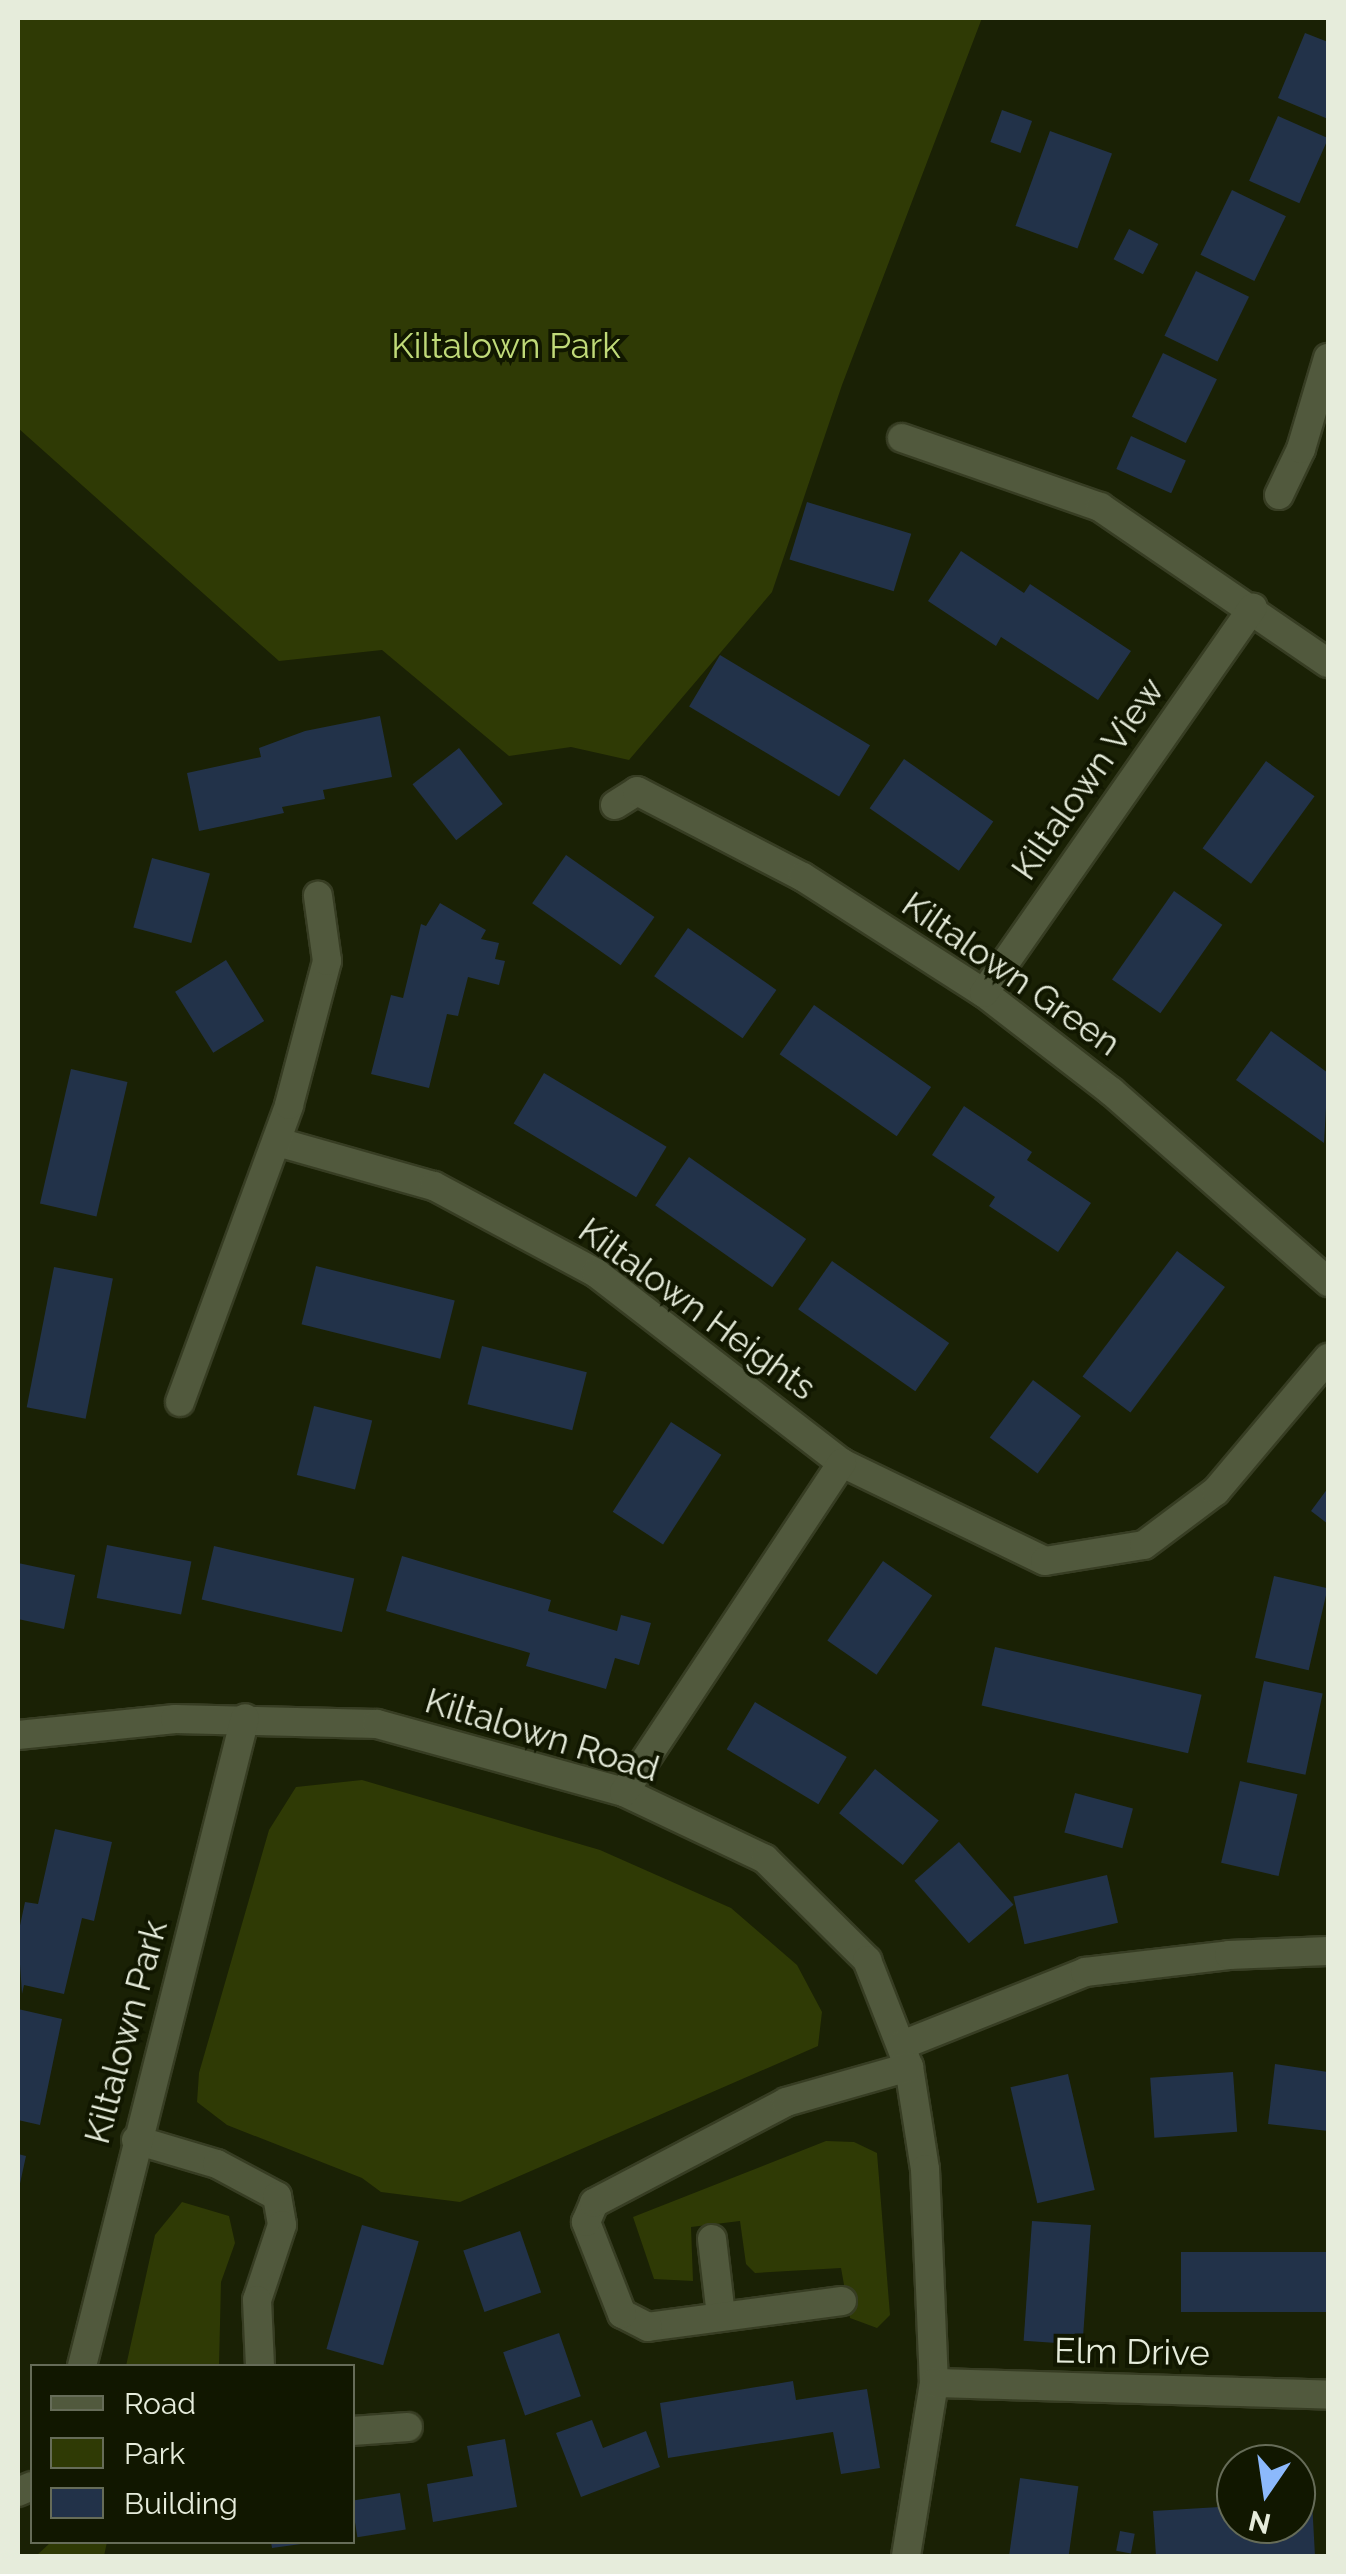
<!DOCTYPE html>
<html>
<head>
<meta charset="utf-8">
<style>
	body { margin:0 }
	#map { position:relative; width:1346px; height:2574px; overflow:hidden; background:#1a2105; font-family:Raleway,sans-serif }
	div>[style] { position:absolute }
	.green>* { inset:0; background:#2f3a05 }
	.building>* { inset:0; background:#223249; transform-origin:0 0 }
	.roads { filter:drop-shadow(2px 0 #373d23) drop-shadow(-2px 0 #373d23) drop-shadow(0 2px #373d23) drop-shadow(0 -2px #373d23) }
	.minor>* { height:28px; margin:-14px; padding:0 14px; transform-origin:14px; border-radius:14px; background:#51593d }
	span { translate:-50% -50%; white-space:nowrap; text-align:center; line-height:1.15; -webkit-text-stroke:8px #111700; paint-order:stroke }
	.park-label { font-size:35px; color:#c0da78 }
	.street-label { font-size:35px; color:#e6ecdb }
	.frame { position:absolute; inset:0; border:20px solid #e6ecdb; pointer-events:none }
	.legend { position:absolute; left:30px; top:2364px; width:325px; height:180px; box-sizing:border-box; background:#111700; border:2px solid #666c58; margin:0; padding:12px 18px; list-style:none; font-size:30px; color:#e6ecdb }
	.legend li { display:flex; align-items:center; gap:20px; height:50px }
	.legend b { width:50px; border:2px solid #666c58 }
	.north { position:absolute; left:1216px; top:2444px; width:100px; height:100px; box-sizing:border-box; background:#111700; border:2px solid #666c58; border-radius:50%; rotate:193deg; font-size:28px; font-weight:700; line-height:40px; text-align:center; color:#e6ecdb }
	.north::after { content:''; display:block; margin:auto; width:35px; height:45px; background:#8cb9fc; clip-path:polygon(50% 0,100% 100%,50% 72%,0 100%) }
</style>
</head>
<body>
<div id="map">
	<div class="green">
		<div style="clip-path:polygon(18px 18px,982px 18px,842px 385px,772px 592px,629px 760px,571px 747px,509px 756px,382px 650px,279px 661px,18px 428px)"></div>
		<div style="clip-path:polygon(362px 1780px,600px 1850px,731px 1908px,797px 1965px,822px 2012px,818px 2046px,460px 2202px,381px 2192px,362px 2178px,227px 2125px,197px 2102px,199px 2073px,269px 1830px,296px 1787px)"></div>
		<div style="clip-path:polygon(826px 2141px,854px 2142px,877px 2153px,890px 2315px,877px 2328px,850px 2318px,841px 2268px,755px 2273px,746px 2264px,740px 2221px,691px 2227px,693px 2281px,654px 2279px,633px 2217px)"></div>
		<div style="clip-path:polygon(182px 2202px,229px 2216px,235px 2243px,221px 2282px,219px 2366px,126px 2366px,155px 2235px)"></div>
		<div style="clip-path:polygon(51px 2542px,107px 2542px,104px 2556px,36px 2556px)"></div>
	</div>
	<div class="building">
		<div style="clip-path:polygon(1305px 33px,1328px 42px,1328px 119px,1278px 98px)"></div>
		<div style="left:1002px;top:110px;width:32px;height:34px;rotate:20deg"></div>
		<div style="left:1278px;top:116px;width:55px;height:71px;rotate:24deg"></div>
		<div style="left:1050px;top:131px;width:66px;height:101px;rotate:20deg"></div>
		<div style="left:1232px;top:190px;width:60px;height:72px;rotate:26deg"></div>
		<div style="left:1129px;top:229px;width:33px;height:34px;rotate:27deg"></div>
		<div style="left:1196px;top:271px;width:59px;height:72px;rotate:26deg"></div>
		<div style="left:1163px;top:353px;width:60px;height:71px;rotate:26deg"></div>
		<div style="left:1131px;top:436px;width:60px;height:36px;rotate:24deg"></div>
		<div style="left:807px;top:502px;width:109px;height:60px;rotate:17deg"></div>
		<div style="clip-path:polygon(961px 551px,1024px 593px,1030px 584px,1131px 651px,1098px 700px,1001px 637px,996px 646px,928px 601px)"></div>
		<div style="left:720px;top:655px;width:175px;height:60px;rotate:31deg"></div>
		<div style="clip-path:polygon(380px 716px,392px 777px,323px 790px,325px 799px,282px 807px,284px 813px,199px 831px,187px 773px,261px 757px,259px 748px,305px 731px)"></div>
		<div style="left:459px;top:748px;width:71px;height:59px;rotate:52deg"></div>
		<div style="left:904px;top:759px;width:109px;height:60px;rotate:35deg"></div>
		<div style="left:1266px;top:761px;width:60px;height:108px;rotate:36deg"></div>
		<div style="left:566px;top:855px;width:108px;height:59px;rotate:35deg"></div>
		<div style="left:152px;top:858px;width:60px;height:72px;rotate:15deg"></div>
		<div style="left:1174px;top:891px;width:59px;height:108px;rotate:35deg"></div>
		<div style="clip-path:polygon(440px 903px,486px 930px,481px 939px,499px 943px,495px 959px,505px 961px,499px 985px,468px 977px,458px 1016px,447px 1014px,429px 1088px,371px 1074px,391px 995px,403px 998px,421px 924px,426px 926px)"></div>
		<div style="left:688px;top:928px;width:108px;height:59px;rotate:35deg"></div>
		<div style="left:226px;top:960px;width:72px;height:60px;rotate:58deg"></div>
		<div style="left:814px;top:1005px;width:143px;height:60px;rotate:35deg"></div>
		<div style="clip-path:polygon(1271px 1031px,1328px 1073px,1324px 1143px,1236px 1080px)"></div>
		<div style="left:71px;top:1069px;width:58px;height:138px;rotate:13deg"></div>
		<div style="left:544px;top:1073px;width:143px;height:59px;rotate:31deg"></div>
		<div style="clip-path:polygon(964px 1106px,1032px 1152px,1027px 1160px,1091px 1203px,1058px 1252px,989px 1206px,995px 1197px,932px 1155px)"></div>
		<div style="left:689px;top:1157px;width:143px;height:59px;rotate:35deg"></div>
		<div style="left:1177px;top:1251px;width:60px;height:157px;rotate:37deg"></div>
		<div style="left:832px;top:1261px;width:143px;height:59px;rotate:35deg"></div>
		<div style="left:316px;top:1266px;width:143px;height:60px;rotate:14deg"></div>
		<div style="left:54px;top:1267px;width:60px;height:143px;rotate:11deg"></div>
		<div style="left:482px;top:1346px;width:108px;height:60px;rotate:14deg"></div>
		<div style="left:1033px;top:1380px;width:60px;height:72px;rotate:37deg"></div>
		<div style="left:314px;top:1406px;width:60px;height:71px;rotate:14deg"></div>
		<div style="left:671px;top:1422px;width:60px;height:107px;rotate:33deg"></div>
		<div style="clip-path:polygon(1328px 1488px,1328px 1524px,1311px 1511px)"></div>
		<div style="left:107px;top:1545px;width:86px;height:54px;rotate:11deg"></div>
		<div style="left:214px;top:1546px;width:144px;height:55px;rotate:13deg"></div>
		<div style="clip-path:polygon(402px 1556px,551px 1600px,548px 1611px,617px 1631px,621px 1615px,651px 1623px,639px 1665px,615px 1658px,606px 1689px,526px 1666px,530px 1653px,386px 1611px)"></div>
		<div style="left:883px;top:1561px;width:60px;height:97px;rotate:35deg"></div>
		<div style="clip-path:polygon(18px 1563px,75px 1575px,64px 1629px,18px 1619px)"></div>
		<div style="left:1274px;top:1576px;width:55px;height:84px;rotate:13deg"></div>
		<div style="left:995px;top:1647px;width:212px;height:60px;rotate:13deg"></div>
		<div style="left:1264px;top:1681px;width:60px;height:83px;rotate:12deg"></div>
		<div style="left:755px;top:1702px;width:107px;height:55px;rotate:31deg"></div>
		<div style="left:875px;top:1769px;width:82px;height:57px;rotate:39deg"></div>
		<div style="left:1240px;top:1781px;width:59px;height:84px;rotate:13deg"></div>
		<div style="left:1075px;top:1793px;width:60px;height:41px;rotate:15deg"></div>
		<div style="clip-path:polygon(55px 1829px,112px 1842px,94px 1921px,82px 1918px,64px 1994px,24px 1985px,22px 1994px,18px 1935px,25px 1902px,38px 1904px)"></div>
		<div style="left:959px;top:1842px;width:83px;height:59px;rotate:49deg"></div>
		<div style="left:1107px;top:1875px;width:49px;height:96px;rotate:77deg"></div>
		<div style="clip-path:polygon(18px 2009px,62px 2019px,40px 2125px,18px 2120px)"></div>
		<div style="clip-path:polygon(1275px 2064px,1328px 2072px,1328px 2131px,1268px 2124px)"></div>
		<div style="left:1233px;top:2072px;width:60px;height:83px;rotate:86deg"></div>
		<div style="left:1068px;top:2074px;width:119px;height:59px;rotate:77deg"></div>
		<div style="clip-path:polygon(18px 2154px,26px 2156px,19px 2188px,18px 2187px)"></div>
		<div style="left:1032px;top:2221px;width:59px;height:120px;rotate:4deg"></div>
		<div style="left:362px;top:2225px;width:59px;height:129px;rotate:16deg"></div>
		<div style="left:520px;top:2231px;width:65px;height:60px;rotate:71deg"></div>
		<div style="left:1328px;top:2252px;width:60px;height:147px;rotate:90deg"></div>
		<div style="left:559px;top:2333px;width:67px;height:59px;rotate:71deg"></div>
		<div style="clip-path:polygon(793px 2381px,796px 2400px,867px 2389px,880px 2468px,841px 2474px,833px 2432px,668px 2458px,660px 2403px)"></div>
		<div style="clip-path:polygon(592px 2420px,603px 2448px,646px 2431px,660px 2467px,581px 2497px,556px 2433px)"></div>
		<div style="clip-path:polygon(505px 2439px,517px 2507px,433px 2522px,427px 2484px,473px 2476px,467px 2446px)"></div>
		<div style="left:1020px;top:2478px;width:59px;height:79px;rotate:8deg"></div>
		<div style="left:400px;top:2493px;width:37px;height:49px;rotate:81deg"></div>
		<div style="clip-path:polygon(1312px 2501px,1315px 2556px,1156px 2556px,1153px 2511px,1236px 2506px,1236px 2524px,1296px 2524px,1296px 2502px)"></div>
		<div style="left:1120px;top:2531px;width:15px;height:20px;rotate:11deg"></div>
		<div style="clip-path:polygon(271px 2542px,301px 2542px,301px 2544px,272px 2548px)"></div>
	</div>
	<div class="roads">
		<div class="minor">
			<div style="left:902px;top:438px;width:210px;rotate:19.2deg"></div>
			<div style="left:1100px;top:507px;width:276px;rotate:34.4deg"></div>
			<div style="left:1279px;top:495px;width:51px;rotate:-64.4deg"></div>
			<div style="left:1301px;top:449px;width:95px;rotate:-73.5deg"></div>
			<div style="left:615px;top:805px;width:26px;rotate:-32deg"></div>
			<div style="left:637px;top:791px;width:187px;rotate:27.4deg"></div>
			<div style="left:803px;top:877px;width:215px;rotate:32.7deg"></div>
			<div style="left:984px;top:993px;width:162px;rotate:37.7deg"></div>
			<div style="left:1112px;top:1092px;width:288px;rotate:41.3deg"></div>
			<div style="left:984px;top:993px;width:470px;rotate:-55.1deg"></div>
			<div style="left:278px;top:1142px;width:162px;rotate:15.8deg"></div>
			<div style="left:434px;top:1186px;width:184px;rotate:28.2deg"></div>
			<div style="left:596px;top:1273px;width:311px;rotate:37.7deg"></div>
			<div style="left:842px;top:1463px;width:225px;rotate:25.8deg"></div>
			<div style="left:1045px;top:1561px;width:100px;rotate:-9.2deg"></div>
			<div style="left:1144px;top:1545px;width:90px;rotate:-36.9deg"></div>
			<div style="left:1216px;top:1491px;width:174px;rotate:-49.9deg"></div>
			<div style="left:180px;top:1402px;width:316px;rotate:-69.8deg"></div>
			<div style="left:289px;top:1105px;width:149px;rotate:-75.2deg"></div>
			<div style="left:327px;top:961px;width:66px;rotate:-97.9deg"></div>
			<div style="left:18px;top:1735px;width:158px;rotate:-5.8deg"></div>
			<div style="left:175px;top:1719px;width:202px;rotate:1.4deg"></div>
			<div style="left:377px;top:1724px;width:256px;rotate:15.4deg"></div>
			<div style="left:624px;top:1792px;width:156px;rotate:25.4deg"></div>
			<div style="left:765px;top:1859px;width:144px;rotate:44.7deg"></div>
			<div style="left:867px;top:1960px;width:115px;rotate:68.6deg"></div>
			<div style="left:909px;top:2067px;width:103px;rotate:81.1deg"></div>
			<div style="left:925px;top:2169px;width:214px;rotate:87.6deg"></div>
			<div style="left:934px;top:2383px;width:175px;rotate:99.2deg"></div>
			<div style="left:624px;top:1792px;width:395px;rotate:-56.5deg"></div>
			<div style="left:902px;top:2045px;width:197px;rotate:-21.7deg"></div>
			<div style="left:1085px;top:1972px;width:145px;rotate:-6.7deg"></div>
			<div style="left:1229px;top:1955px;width:99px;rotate:-2.3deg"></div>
			<div style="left:136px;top:2140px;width:84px;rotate:16.5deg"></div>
			<div style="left:217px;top:2164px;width:68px;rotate:28.1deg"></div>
			<div style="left:277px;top:2196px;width:29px;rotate:80deg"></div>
			<div style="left:282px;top:2225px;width:79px;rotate:108.4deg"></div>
			<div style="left:257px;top:2300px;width:66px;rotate:87.4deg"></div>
			<div style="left:712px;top:2239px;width:78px;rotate:83.3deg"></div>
			<div style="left:842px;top:2301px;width:196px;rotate:172.4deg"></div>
			<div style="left:648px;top:2327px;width:29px;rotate:-153deg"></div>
			<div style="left:622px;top:2314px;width:99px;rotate:-111.4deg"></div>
			<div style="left:586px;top:2222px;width:21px;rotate:-67deg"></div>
			<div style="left:594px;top:2203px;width:217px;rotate:-27.7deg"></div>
			<div style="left:786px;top:2102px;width:128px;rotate:-15.9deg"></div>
			<div style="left:82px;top:2366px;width:668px;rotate:-75.88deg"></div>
			<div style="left:934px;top:2383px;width:394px;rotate:1.7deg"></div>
			<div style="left:352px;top:2431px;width:56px;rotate:-4.1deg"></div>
			<div style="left:18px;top:2492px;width:15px;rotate:-23deg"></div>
		</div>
	</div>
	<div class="park-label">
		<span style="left:506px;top:346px">Kiltalown Park</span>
	</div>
	<div class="street-label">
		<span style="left:1088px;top:779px;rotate:-55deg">Kiltalown View</span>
		<span style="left:1011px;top:974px;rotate:35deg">Kiltalown Green</span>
		<span style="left:697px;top:1309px;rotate:36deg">Kiltalown Heights</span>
		<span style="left:542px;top:1735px;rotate:17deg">Kiltalown Road</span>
		<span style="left:126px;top:2032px;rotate:-75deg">Kiltalown Park</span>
		<span style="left:1132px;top:2352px;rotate:1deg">Elm Drive</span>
	</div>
	<div class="frame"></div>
	<ul class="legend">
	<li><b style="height:12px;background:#51593d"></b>Road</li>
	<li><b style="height:28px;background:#2f3a05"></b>Park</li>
	<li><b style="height:28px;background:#223249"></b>Building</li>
	</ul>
	<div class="north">N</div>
</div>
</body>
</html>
